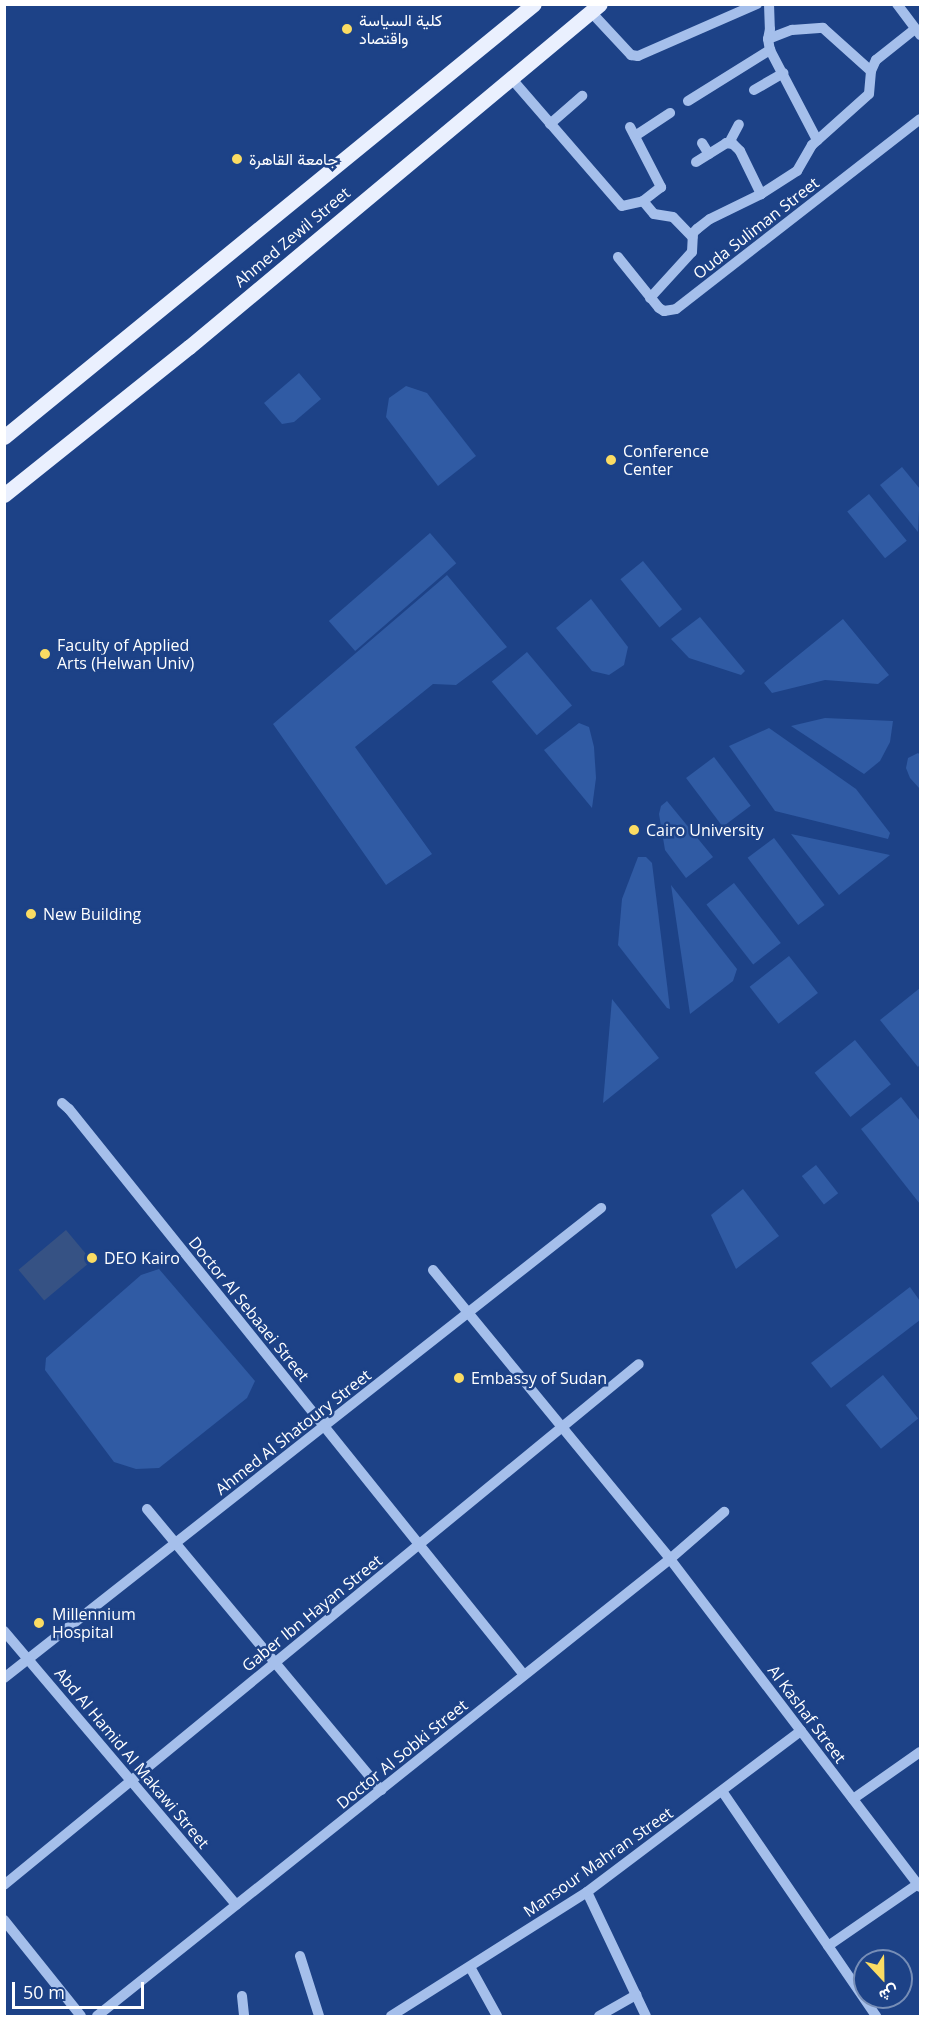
<!DOCTYPE html>
<html>
<head>
<meta charset="utf-8">
<style>
	body { margin:0 }
	#map { position:relative; width:925px; height:2021px; overflow:hidden; background:#1d4287; font-family:"Open Sans",Vazirmatn,sans-serif }
	div>[style] { position:absolute }
	.green>* { inset:0; background:#305ba4; transform-origin:0 0 }
	.water>* { inset:0; background:#365284; transform-origin:0 0 }
	.minor>* { height:10px; margin:-5px; padding:0 5px; transform-origin:5px; border-radius:5px; background:#a5bfeb }
	.major>* { height:15px; margin:-7.5px; padding:0 7.5px; transform-origin:7.5px; border-radius:7.5px; background:#eaf0fe }
	.dots>* { width:16px; height:16px; translate:-50% -50%; box-sizing:border-box; border:3px solid #1d4287; border-radius:50% }
	span { translate:-50% -50%; white-space:nowrap; text-align:center; line-height:1.15; -webkit-text-stroke:5px #1d4287; paint-order:stroke }
	.poi-label { font-size:16px; color:#fff }
	.left { translate:0 -50%; text-align:left }
	.street-label { font-size:16px; color:#fff }
	.frame { position:absolute; inset:0; border:6px solid #fff; pointer-events:none }
	.north { position:absolute; left:853px; top:1949px; width:60px; height:60px; box-sizing:border-box; background:#1d4287; border:2px solid #778eb7; border-radius:50%; rotate:158deg; font-size:16px; font-weight:700; line-height:24px; text-align:center; color:#fff }
	.north::after { content:''; display:block; margin:auto; width:21px; height:27px; background:#fbdc63; clip-path:polygon(50% 0,100% 100%,50% 72%,0 100%) }
	.scale { position:absolute; left:12px; top:1982px; width:132px; height:27px; box-sizing:border-box; border:3px solid #fff; border-top:0; padding-left:8px; font-size:18px; line-height:21px; white-space:nowrap; color:#fff; -webkit-text-stroke:4px #1d4287; paint-order:stroke }
</style>
</head>
<body>
<div id="map">
	<div class="green">
		<div style="clip-path:polygon(299px 373px,321px 399px,294px 422px,282px 424px,264px 403px)"></div>
		<div style="clip-path:polygon(406px 386px,427px 393px,476px 456px,438px 486px,386px 417px,389px 398px)"></div>
		<div style="clip-path:polygon(902px 467px,920px 489px,918px 532px,880px 485px)"></div>
		<div style="left:869px;top:494px;width:60px;height:28px;rotate:51deg"></div>
		<div style="left:430px;top:533px;width:40px;height:134px;rotate:49deg"></div>
		<div style="left:643px;top:561px;width:62px;height:29px;rotate:51deg"></div>
		<div style="clip-path:polygon(447px 575px,507px 647px,456px 685px,433px 684px,355px 747px,432px 854px,386px 885px,273px 724px)"></div>
		<div style="clip-path:polygon(591px 599px,628px 647px,624px 665px,609px 675px,592px 671px,556px 628px)"></div>
		<div style="clip-path:polygon(700px 617px,745px 671px,741px 675px,689px 658px,671px 639px)"></div>
		<div style="clip-path:polygon(843px 619px,889px 675px,878px 684px,825px 680px,772px 693px,764px 683px)"></div>
		<div style="left:527px;top:652px;width:70px;height:46px;rotate:50deg"></div>
		<div style="clip-path:polygon(825px 718px,893px 721px,890px 742px,880px 761px,864px 774px,791px 726px)"></div>
		<div style="clip-path:polygon(579px 723px,589px 727px,594px 747px,596px 778px,592px 808px,544px 750px)"></div>
		<div style="clip-path:polygon(769px 728px,856px 789px,890px 833px,888px 839px,775px 811px,729px 746px)"></div>
		<div style="clip-path:polygon(918px 753px,920px 755px,920px 789px,910px 778px,906px 768px,908px 758px)"></div>
		<div style="left:714px;top:757px;width:61px;height:35px;rotate:53deg"></div>
		<div style="clip-path:polygon(667px 801px,713px 857px,686px 878px,665px 850px,659px 814px,661px 806px)"></div>
		<div style="clip-path:polygon(791px 834px,890px 855px,839px 895px)"></div>
		<div style="left:774px;top:838px;width:84px;height:33px;rotate:53deg"></div>
		<div style="clip-path:polygon(638px 857px,646px 857px,652px 863px,670px 1009px,667px 1008px,618px 945px,622px 899px)"></div>
		<div style="left:734px;top:883px;width:76px;height:35px;rotate:52deg"></div>
		<div style="clip-path:polygon(671px 885px,737px 969px,733px 981px,690px 1014px)"></div>
		<div style="left:789px;top:956px;width:47px;height:50px;rotate:52deg"></div>
		<div style="clip-path:polygon(920px 988px,920px 1064px,918px 1067px,880px 1020px)"></div>
		<div style="clip-path:polygon(612px 999px,659px 1058px,603px 1103px)"></div>
		<div style="left:855px;top:1040px;width:57px;height:52px;rotate:51deg"></div>
		<div style="clip-path:polygon(901px 1097px,920px 1121px,920px 1204px,861px 1129px)"></div>
		<div style="left:816px;top:1165px;width:36px;height:18px;rotate:52deg"></div>
		<div style="clip-path:polygon(743px 1189px,779px 1236px,736px 1269px,711px 1215px)"></div>
		<div style="clip-path:polygon(159px 1269px,255px 1381px,247px 1398px,159px 1468px,136px 1469px,114px 1462px,45px 1370px,46px 1358px,141px 1275px)"></div>
		<div style="clip-path:polygon(910px 1287px,920px 1301px,920px 1320px,831px 1388px,811px 1363px)"></div>
		<div style="left:883px;top:1375px;width:56px;height:48px;rotate:51deg"></div>
	</div>
	<div class="water">
		<div style="left:66px;top:1230px;width:40px;height:62px;rotate:50deg"></div>
	</div>
	<div class="minor">
		<div style="left:769px;top:4px;width:25px;rotate:88deg"></div>
		<div style="left:770px;top:29px;width:10px;rotate:101deg"></div>
		<div style="left:768px;top:39px;width:11px;rotate:80deg"></div>
		<div style="left:770px;top:50px;width:102px;rotate:62.4deg"></div>
		<div style="left:897px;top:4px;width:39px;rotate:53deg"></div>
		<div style="left:591px;top:12px;width:59px;rotate:47.1deg"></div>
		<div style="left:631px;top:55px;width:7px;rotate:8deg"></div>
		<div style="left:638px;top:56px;width:130px;rotate:-23.6deg"></div>
		<div style="left:768px;top:39px;width:26px;rotate:-21deg"></div>
		<div style="left:792px;top:30px;width:31px;rotate:-4deg"></div>
		<div style="left:823px;top:28px;width:64px;rotate:41.9deg"></div>
		<div style="left:511px;top:78px;width:169px;rotate:49.1deg"></div>
		<div style="left:622px;top:206px;width:22px;rotate:-13deg"></div>
		<div style="left:643px;top:201px;width:17px;rotate:50deg"></div>
		<div style="left:654px;top:214px;width:19px;rotate:9deg"></div>
		<div style="left:673px;top:217px;width:28px;rotate:46deg"></div>
		<div style="left:754px;top:90px;width:34px;rotate:-30deg"></div>
		<div style="left:688px;top:101px;width:97px;rotate:-31.9deg"></div>
		<div style="left:550px;top:124px;width:43px;rotate:-41.2deg"></div>
		<div style="left:630px;top:127px;width:68px;rotate:62.7deg"></div>
		<div style="left:661px;top:187px;width:23px;rotate:142deg"></div>
		<div style="left:635px;top:136px;width:42px;rotate:-33.3deg"></div>
		<div style="left:702px;top:143px;width:13px;rotate:58deg"></div>
		<div style="left:729px;top:143px;width:21px;rotate:-62deg"></div>
		<div style="left:696px;top:162px;width:36px;rotate:-32deg"></div>
		<div style="left:726px;top:143px;width:7px;rotate:8deg"></div>
		<div style="left:733px;top:144px;width:10px;rotate:45deg"></div>
		<div style="left:740px;top:151px;width:48px;rotate:64deg"></div>
		<div style="left:618px;top:257px;width:65px;rotate:51.2deg"></div>
		<div style="left:659px;top:308px;width:6px;rotate:31deg"></div>
		<div style="left:664px;top:311px;width:12px;rotate:-9deg"></div>
		<div style="left:676px;top:309px;width:309px;rotate:-37.9deg"></div>
		<div style="left:650px;top:298px;width:62px;rotate:-47.6deg"></div>
		<div style="left:692px;top:252px;width:19px;rotate:-87deg"></div>
		<div style="left:693px;top:233px;width:6px;rotate:-45deg"></div>
		<div style="left:697px;top:229px;width:16px;rotate:-38deg"></div>
		<div style="left:710px;top:219px;width:57px;rotate:-26.1deg"></div>
		<div style="left:761px;top:194px;width:43px;rotate:-32.6deg"></div>
		<div style="left:797px;top:171px;width:30px;rotate:-60deg"></div>
		<div style="left:812px;top:145px;width:76px;rotate:-41.8deg"></div>
		<div style="left:869px;top:94px;width:23px;rotate:-85deg"></div>
		<div style="left:871px;top:71px;width:12px;rotate:-66deg"></div>
		<div style="left:876px;top:60px;width:50px;rotate:-38.5deg"></div>
		<div style="left:62px;top:1103px;width:9px;rotate:41deg"></div>
		<div style="left:69px;top:1109px;width:726px;rotate:51.2deg"></div>
		<div style="left:433px;top:1270px;width:374px;rotate:50.6deg"></div>
		<div style="left:670px;top:1559px;width:412px;rotate:52.7deg"></div>
		<div style="left:147px;top:1509px;width:366px;rotate:50.2deg"></div>
		<div style="left:4px;top:1631px;width:359px;rotate:49.7deg"></div>
		<div style="left:4px;top:1678px;width:760px;rotate:-38.21deg"></div>
		<div style="left:722px;top:1791px;width:273px;rotate:55.6deg"></div>
		<div style="left:853px;top:1799px;width:82px;rotate:-35deg"></div>
		<div style="left:4px;top:1885px;width:821px;rotate:-39.37deg"></div>
		<div style="left:587px;top:1892px;width:137px;rotate:64.6deg"></div>
		<div style="left:4px;top:1920px;width:123px;rotate:51.3deg"></div>
		<div style="left:828px;top:1946px;width:109px;rotate:-34.6deg"></div>
		<div style="left:300px;top:1956px;width:63px;rotate:72.4deg"></div>
		<div style="left:470px;top:1967px;width:56px;rotate:61.1deg"></div>
		<div style="left:242px;top:1996px;width:20px;rotate:84deg"></div>
		<div style="left:97px;top:2016px;width:733px;rotate:-38.57deg"></div>
		<div style="left:670px;top:1559px;width:72px;rotate:-41deg"></div>
		<div style="left:391px;top:2016px;width:232px;rotate:-32.3deg"></div>
		<div style="left:587px;top:1892px;width:268px;rotate:-37deg"></div>
		<div style="left:599px;top:2016px;width:43px;rotate:-29.6deg"></div>
	</div>
	<div class="major">
		<div style="left:4px;top:437px;width:684px;rotate:-39.25deg"></div>
		<div style="left:4px;top:495px;width:237px;rotate:-38.7deg"></div>
		<div style="left:189px;top:347px;width:535px;rotate:-39.85deg"></div>
	</div>
	<div class="dots">
		<div style="left:347px;top:29px;background:#fbdc63"></div>
		<div style="left:237px;top:159px;background:#fbdc63"></div>
		<div style="left:611px;top:460px;background:#fbdc63"></div>
		<div style="left:45px;top:654px;background:#fbdc63"></div>
		<div style="left:634px;top:830px;background:#fbdc63"></div>
		<div style="left:31px;top:914px;background:#fbdc63"></div>
		<div style="left:92px;top:1258px;background:#fbdc63"></div>
		<div style="left:459px;top:1378px;background:#fbdc63"></div>
		<div style="left:39px;top:1623px;background:#fbdc63"></div>
	</div>
	<div class="poi-label">
		<span class="left" style="left:359px;top:29px">كلية السياسة<br>واقتصاد</span>
		<span class="left" style="left:249px;top:159px">جامعة القاهرة</span>
		<span class="left" style="left:623px;top:460px">Conference<br>Center</span>
		<span class="left" style="left:57px;top:654px">Faculty of Applied<br>Arts (Helwan Univ)</span>
		<span class="left" style="left:646px;top:830px">Cairo University</span>
		<span class="left" style="left:43px;top:914px">New Building</span>
		<span class="left" style="left:104px;top:1258px">DEO Kairo</span>
		<span class="left" style="left:471px;top:1378px">Embassy of Sudan</span>
		<span class="left" style="left:52px;top:1623px">Millennium<br>Hospital</span>
	</div>
	<div class="street-label">
		<span style="left:756px;top:228px;rotate:-38deg">Ouda Suliman Street</span>
		<span style="left:292px;top:237px;rotate:-40deg">Ahmed Zewil Street</span>
		<span style="left:249px;top:1309px;rotate:51deg">Doctor Al Sebaaei Street</span>
		<span style="left:293px;top:1432px;rotate:-38deg">Ahmed Al Shatoury Street</span>
		<span style="left:312px;top:1613px;rotate:-39deg">Gaber Ibn Hayan Street</span>
		<span style="left:807px;top:1714px;rotate:53deg">Al Kashaf Street</span>
		<span style="left:402px;top:1754px;rotate:-39deg">Doctor Al Sobki Street</span>
		<span style="left:132px;top:1758px;rotate:50deg">Abd Al Hamid Al Makawi Street</span>
		<span style="left:598px;top:1862px;rotate:-35deg">Mansour Mahran Street</span>
	</div>
	<div class="frame"></div>
	<div class="north">ش</div>
	<div class="scale">50 m</div>
</div>
</body>
</html>
